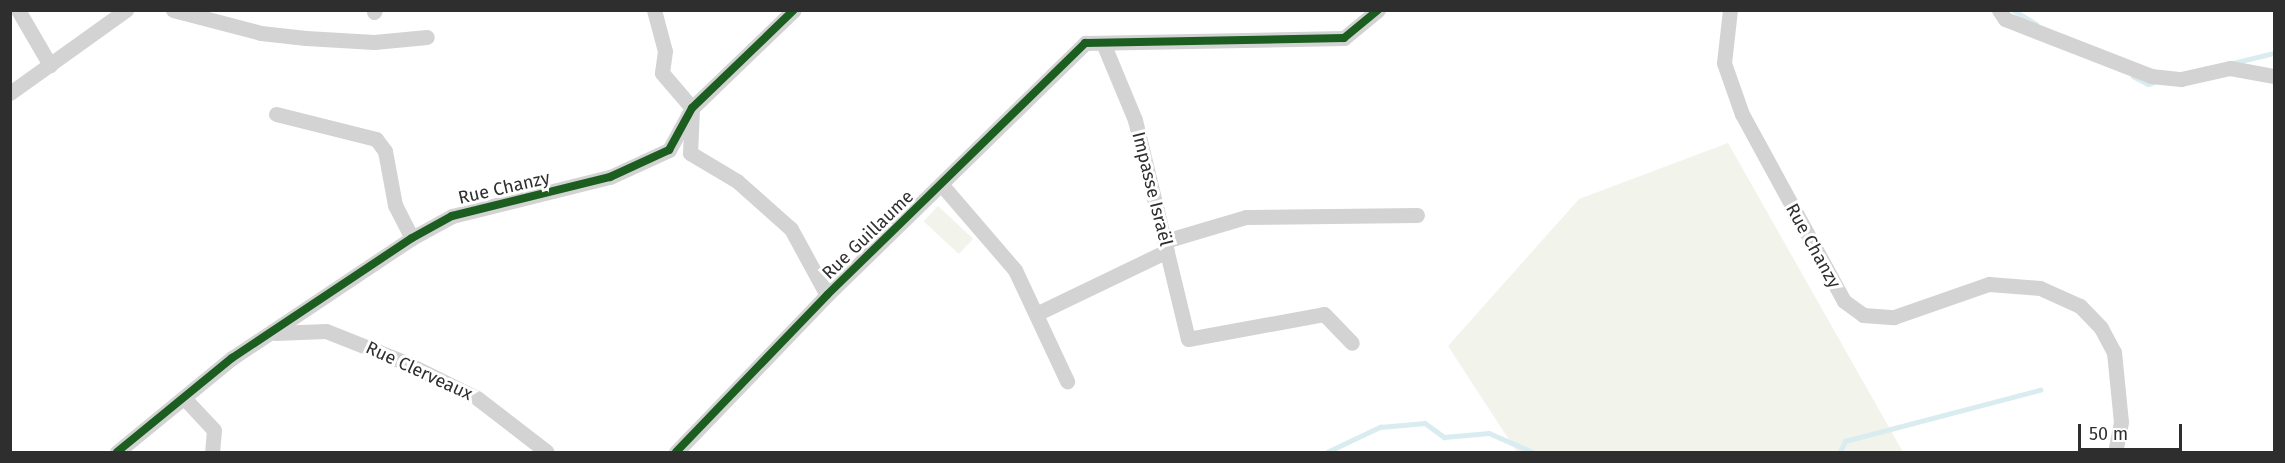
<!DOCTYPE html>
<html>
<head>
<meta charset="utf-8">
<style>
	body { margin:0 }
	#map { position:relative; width:2285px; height:463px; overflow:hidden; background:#fff; font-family:"Fira Sans",sans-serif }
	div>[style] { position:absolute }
	.green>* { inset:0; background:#f2f4ec; transform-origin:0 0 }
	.stream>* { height:4.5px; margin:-2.25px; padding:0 2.25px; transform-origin:2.25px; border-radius:2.25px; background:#d9ecf0 }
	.minor>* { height:15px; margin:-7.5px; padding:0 7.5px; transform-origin:7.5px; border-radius:7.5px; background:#d3d3d3 }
	.cycleway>* { height:8px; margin:-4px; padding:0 4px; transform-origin:4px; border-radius:4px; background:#1b5e20 }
	span { translate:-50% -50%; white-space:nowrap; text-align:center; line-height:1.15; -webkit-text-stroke:6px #fff; paint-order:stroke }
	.street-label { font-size:18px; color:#2e2e2e }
	.frame { position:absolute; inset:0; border:12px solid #2e2e2e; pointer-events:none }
	.scale { position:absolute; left:2078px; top:424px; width:104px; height:27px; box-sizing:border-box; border:3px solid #2e2e2e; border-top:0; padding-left:8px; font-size:18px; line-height:21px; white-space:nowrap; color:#2e2e2e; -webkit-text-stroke:4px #fff; paint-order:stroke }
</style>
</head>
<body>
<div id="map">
	<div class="green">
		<div style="clip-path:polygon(1728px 143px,1903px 452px,1517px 452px,1448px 346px,1579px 199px)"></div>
		<div style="left:938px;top:206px;width:48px;height:21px;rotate:43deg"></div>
	</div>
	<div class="stream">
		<div style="left:257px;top:10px;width:131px"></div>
		<div style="left:2013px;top:10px;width:27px;rotate:31deg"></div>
		<div style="left:2233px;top:63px;width:42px;rotate:-13.7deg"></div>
		<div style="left:2133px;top:76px;width:17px;rotate:28deg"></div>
		<div style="left:2148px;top:84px;width:7px;rotate:-16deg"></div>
		<div style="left:1327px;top:452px;width:59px;rotate:-25.3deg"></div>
		<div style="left:1380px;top:427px;width:45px;rotate:-5.1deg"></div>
		<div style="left:1425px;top:423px;width:24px;rotate:36deg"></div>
		<div style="left:1444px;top:437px;width:45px;rotate:-5.1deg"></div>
		<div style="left:1489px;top:433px;width:48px;rotate:23.4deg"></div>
		<div style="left:1840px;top:452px;width:12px;rotate:-66deg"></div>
		<div style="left:1845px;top:441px;width:202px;rotate:-14.7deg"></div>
	</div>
	<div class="minor">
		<div style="left:18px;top:10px;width:64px;rotate:59.8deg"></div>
		<div style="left:173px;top:10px;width:91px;rotate:14.6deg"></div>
		<div style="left:261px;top:33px;width:45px;rotate:6.3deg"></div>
		<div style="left:306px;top:38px;width:68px;rotate:3.4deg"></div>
		<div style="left:374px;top:42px;width:53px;rotate:-5.4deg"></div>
		<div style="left:654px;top:10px;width:42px;rotate:75deg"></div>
		<div style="left:665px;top:51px;width:22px;rotate:98deg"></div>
		<div style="left:662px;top:73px;width:46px;rotate:49.4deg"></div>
		<div style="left:692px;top:108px;width:45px;rotate:92.5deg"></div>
		<div style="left:690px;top:153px;width:55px;rotate:30.8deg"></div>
		<div style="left:737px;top:181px;width:72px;rotate:41.6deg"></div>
		<div style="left:791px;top:229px;width:75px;rotate:61.4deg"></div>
		<div style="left:1730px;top:10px;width:53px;rotate:96.5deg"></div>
		<div style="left:1724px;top:63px;width:54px;rotate:70.6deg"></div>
		<div style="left:1742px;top:114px;width:213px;rotate:61.4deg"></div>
		<div style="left:1844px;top:301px;width:24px;rotate:36deg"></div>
		<div style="left:1863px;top:315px;width:31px;rotate:4deg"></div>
		<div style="left:1894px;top:317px;width:101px;rotate:-19.2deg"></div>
		<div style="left:1989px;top:284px;width:51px;rotate:4.5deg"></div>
		<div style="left:2040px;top:288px;width:44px;rotate:24.2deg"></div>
		<div style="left:2080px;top:306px;width:30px;rotate:46deg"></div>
		<div style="left:2101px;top:328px;width:27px;rotate:62deg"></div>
		<div style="left:2114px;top:352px;width:70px;rotate:84.3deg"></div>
		<div style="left:2121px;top:422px;width:31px;rotate:101deg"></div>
		<div style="left:1999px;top:10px;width:11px;rotate:56deg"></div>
		<div style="left:2005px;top:19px;width:157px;rotate:21.3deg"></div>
		<div style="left:2151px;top:76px;width:30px;rotate:6deg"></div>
		<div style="left:2181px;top:79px;width:50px;rotate:-12.7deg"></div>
		<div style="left:2230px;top:68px;width:45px;rotate:10.3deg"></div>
		<div style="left:374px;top:12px;width:2px;rotate:-63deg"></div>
		<div style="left:1103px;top:43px;width:83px;rotate:67.4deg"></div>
		<div style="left:1135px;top:120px;width:225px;rotate:76.4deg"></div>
		<div style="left:1188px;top:339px;width:138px;rotate:-10.4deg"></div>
		<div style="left:1324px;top:314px;width:40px;rotate:46deg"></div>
		<div style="left:10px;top:93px;width:143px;rotate:-35.6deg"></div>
		<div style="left:276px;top:114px;width:103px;rotate:14deg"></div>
		<div style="left:376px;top:139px;width:15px;rotate:53deg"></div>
		<div style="left:385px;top:151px;width:55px;rotate:79.5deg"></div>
		<div style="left:395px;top:205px;width:37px;rotate:63deg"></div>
		<div style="left:941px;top:184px;width:113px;rotate:49.3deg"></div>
		<div style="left:1015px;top:270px;width:123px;rotate:64.9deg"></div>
		<div style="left:1165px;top:241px;width:84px;rotate:-16.5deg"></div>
		<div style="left:1246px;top:217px;width:171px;rotate:-0.7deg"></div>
		<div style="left:1036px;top:314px;width:145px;rotate:-25.7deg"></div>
		<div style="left:275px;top:333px;width:51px;rotate:-2.2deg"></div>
		<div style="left:326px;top:331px;width:84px;rotate:21.7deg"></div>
		<div style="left:404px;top:362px;width:81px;rotate:26.3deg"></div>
		<div style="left:477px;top:398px;width:88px;rotate:37.6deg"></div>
		<div style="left:185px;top:399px;width:42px;rotate:46.9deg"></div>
		<div style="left:214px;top:430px;width:22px;rotate:95deg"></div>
		<div style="left:117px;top:452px;width:149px;rotate:-39.3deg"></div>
		<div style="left:232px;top:358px;width:216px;rotate:-33.7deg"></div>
		<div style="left:412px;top:238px;width:46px;rotate:-28.8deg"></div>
		<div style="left:452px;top:216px;width:163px;rotate:-13.9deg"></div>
		<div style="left:610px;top:177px;width:65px;rotate:-24.6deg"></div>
		<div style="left:669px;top:150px;width:48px;rotate:-61.3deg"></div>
		<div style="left:692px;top:108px;width:141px;rotate:-43.9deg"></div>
		<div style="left:676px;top:452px;width:218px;rotate:-46.1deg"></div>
		<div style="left:827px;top:295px;width:361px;rotate:-44.3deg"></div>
		<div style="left:1085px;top:43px;width:259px;rotate:-1.1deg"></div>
		<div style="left:1344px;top:38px;width:44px;rotate:-39.5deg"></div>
	</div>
	<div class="cycleway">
		<div style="left:117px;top:452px;width:149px;rotate:-39.3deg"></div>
		<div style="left:232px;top:358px;width:216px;rotate:-33.7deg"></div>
		<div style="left:412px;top:238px;width:46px;rotate:-28.8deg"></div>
		<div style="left:452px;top:216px;width:163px;rotate:-13.9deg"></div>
		<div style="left:610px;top:177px;width:65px;rotate:-24.6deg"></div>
		<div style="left:669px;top:150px;width:48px;rotate:-61.3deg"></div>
		<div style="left:692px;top:108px;width:141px;rotate:-43.9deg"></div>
		<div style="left:676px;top:452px;width:218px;rotate:-46.1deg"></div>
		<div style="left:827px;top:295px;width:361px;rotate:-44.3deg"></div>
		<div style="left:1085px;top:43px;width:259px;rotate:-1.1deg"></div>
		<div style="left:1344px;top:38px;width:44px;rotate:-39.5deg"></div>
	</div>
	<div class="street-label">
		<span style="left:504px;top:188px;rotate:-13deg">Rue Chanzy</span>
		<span style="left:1152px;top:189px;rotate:76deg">Impasse Israël</span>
		<span style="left:868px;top:235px;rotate:-44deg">Rue Guillaume</span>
		<span style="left:1813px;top:246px;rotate:61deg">Rue Chanzy</span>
		<span style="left:419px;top:371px;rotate:25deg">Rue Clerveaux</span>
	</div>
	<div class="frame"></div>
	<div class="scale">50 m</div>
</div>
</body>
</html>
